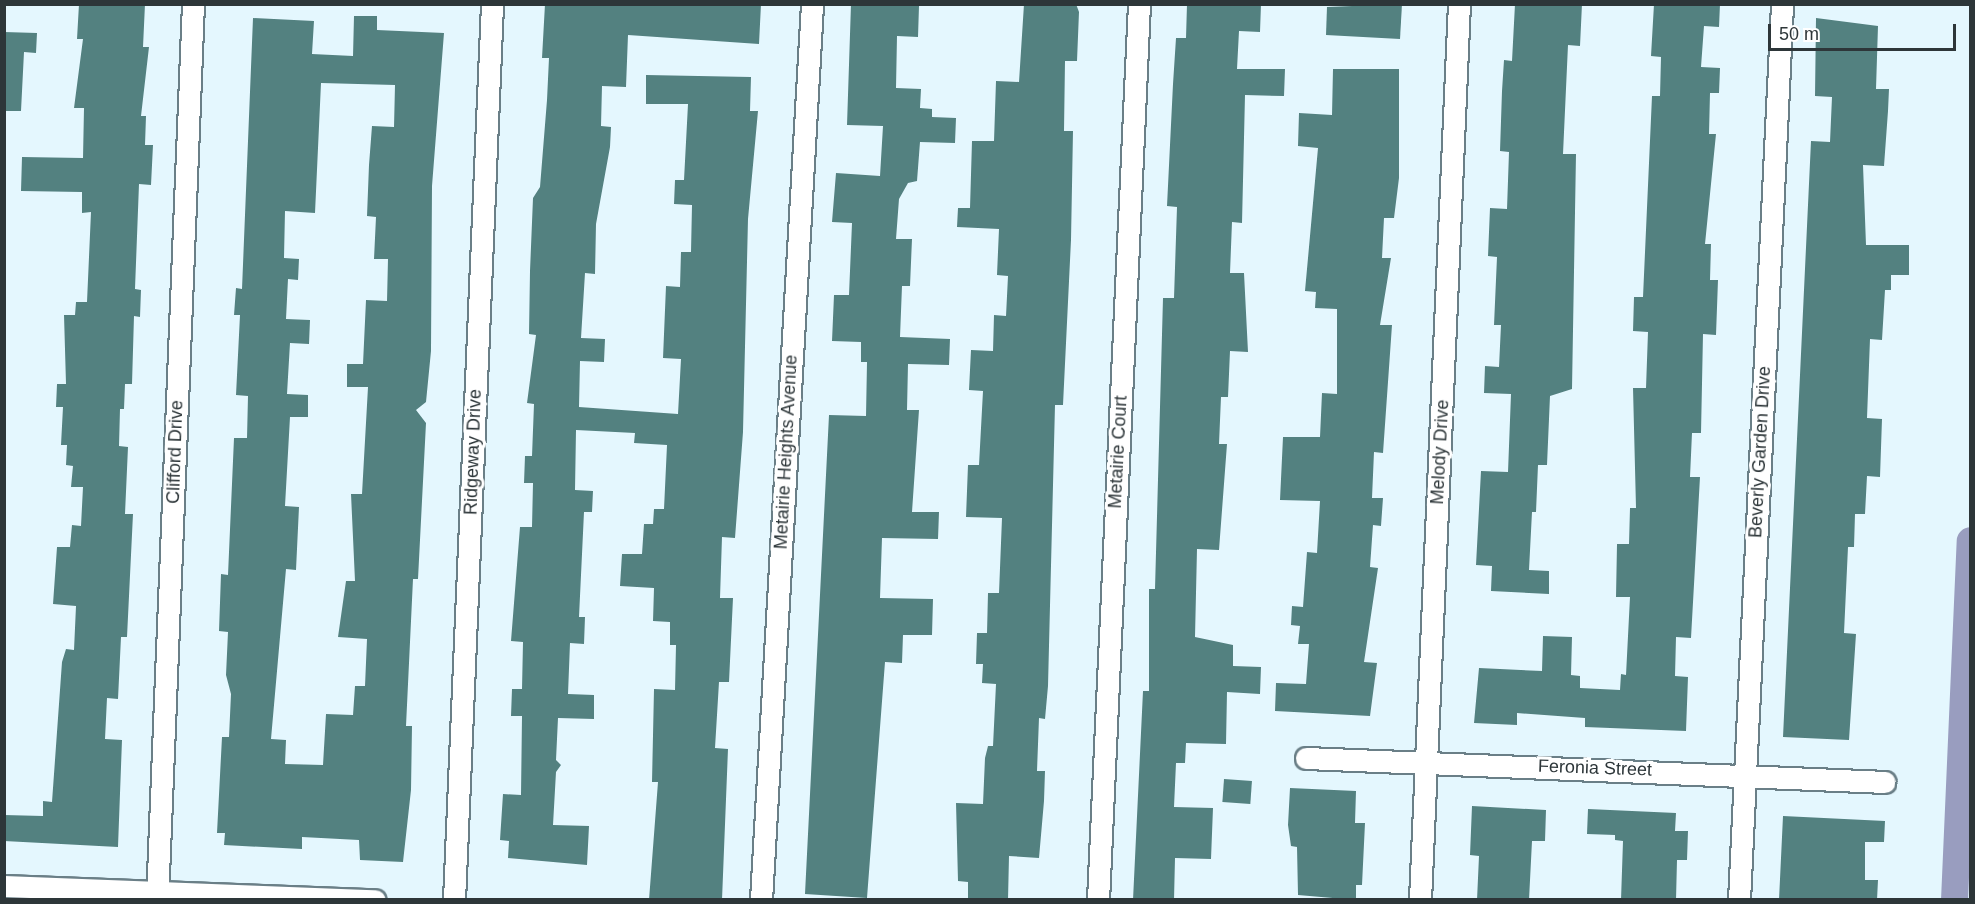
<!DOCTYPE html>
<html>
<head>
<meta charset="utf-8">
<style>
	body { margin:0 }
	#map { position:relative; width:1975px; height:904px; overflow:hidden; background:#e4f7fe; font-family:Helvetica,sans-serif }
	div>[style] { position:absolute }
	.canal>* { height:27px; margin:-13.5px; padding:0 13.5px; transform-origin:13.5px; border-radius:13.5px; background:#999dbf }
	.building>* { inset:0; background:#538180; transform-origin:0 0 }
	.roads { filter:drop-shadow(2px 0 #6a7f87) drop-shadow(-2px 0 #6a7f87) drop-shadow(0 2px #6a7f87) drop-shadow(0 -2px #6a7f87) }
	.street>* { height:21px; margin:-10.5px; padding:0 10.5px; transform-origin:10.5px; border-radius:10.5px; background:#fff }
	span { translate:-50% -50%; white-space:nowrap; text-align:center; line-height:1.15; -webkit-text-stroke:6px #fff; paint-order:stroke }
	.street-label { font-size:18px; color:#2d3639 }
	.frame { position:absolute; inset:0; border:6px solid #2d3639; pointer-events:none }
	.scale { position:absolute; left:1768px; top:24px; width:188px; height:27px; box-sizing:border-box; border:3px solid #2d3639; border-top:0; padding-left:8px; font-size:18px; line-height:21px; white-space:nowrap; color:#2d3639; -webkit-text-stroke:4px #fff; paint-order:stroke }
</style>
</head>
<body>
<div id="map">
	<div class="canal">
		<div style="left:1954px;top:900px;width:360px;rotate:-87.5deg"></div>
	</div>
	<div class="building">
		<div style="clip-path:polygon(79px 4px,145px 4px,143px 47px,149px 47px,141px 116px,146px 116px,145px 145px,153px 145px,151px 185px,139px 184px,135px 289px,141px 290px,140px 317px,134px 316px,132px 384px,125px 384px,124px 409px,120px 409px,119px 446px,128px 447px,125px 514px,133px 514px,127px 637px,121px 637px,118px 699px,107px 698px,105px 739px,122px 740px,118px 847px,4px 841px,4px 815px,43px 816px,43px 801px,52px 802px,62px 662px,66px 649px,74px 650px,76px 606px,53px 604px,57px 547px,70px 547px,72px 525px,81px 526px,83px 487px,71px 487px,73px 466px,66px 465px,67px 445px,61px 445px,63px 407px,56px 407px,57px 384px,66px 384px,64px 315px,75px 315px,76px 302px,87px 302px,91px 212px,82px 213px,82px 192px,21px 191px,22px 157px,83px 158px,84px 108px,74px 108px,83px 39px,77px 39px)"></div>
		<div style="clip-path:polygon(545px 4px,761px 4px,759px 44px,628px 35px,626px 87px,602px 86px,601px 126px,611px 127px,610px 147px,596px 224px,595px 274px,585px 273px,581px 338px,605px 339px,604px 362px,580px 361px,579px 407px,678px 414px,681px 359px,663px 358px,666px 286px,680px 287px,681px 252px,691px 252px,692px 205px,674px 204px,675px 180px,684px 180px,688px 104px,646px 104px,646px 75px,751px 77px,750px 111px,758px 111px,748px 219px,743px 432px,735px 538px,722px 537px,720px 598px,733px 598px,729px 682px,719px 682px,715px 748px,728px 749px,722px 900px,649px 900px,658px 782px,652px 782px,654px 689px,675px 690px,676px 645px,670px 645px,670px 622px,653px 621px,654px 588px,620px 586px,622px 554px,642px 554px,644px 524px,653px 524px,654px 509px,664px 509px,667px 445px,634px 443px,635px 433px,576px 430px,575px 490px,593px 491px,592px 512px,584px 512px,579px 617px,585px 617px,584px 644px,570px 643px,568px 694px,594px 695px,594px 719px,558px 718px,556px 760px,561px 765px,556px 772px,553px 825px,589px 826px,587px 865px,508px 858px,509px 841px,500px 840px,503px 794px,521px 795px,522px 716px,511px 716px,512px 689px,522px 689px,523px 642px,511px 641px,520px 527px,532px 527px,533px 483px,524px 483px,525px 456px,532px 456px,534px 404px,527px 403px,536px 335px,529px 334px,530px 271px,533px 198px,540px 187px,547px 100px,549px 58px,542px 58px)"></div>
		<div style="clip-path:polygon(851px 4px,919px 6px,918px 37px,897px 36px,896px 88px,921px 89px,920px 108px,932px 109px,932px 117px,956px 118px,955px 143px,920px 142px,917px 181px,908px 183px,899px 199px,896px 239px,912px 239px,910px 286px,902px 286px,900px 337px,950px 339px,949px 365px,908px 364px,907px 410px,919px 410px,912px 512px,939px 512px,938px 539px,882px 538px,880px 598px,933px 599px,932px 635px,903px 635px,902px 663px,885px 662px,867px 898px,805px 894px,829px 415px,866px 416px,867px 362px,861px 362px,861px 342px,832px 341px,834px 295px,849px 295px,852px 223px,832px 222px,836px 173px,880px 176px,883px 126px,847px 125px)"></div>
		<div style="clip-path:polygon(1024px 4px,1076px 4px,1079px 12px,1077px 61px,1065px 61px,1064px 131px,1073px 131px,1071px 240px,1063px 405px,1055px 405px,1048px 686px,1045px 719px,1039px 718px,1037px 771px,1045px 771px,1044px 801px,1039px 858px,1009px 856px,1008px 900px,968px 900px,968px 882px,958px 881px,956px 803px,983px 804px,985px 758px,988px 746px,993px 746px,996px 684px,982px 683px,983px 664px,976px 664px,977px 633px,987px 633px,988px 593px,999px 593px,1002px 518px,966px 517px,968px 465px,979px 465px,983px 391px,969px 390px,971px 350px,993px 351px,994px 315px,1006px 316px,1008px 276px,997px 275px,999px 229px,957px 227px,958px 208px,970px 208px,972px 141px,994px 141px,996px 81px,1019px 82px)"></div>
		<div style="clip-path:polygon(1187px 4px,1261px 4px,1260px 32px,1239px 31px,1237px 69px,1285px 69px,1284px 96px,1245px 95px,1242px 223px,1232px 222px,1230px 273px,1244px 273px,1248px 352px,1230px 351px,1228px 397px,1221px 397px,1219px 444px,1227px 444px,1219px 550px,1197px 549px,1195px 637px,1233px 645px,1233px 666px,1261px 667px,1260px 694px,1227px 692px,1226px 744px,1186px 743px,1185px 763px,1176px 763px,1174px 807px,1213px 808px,1211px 859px,1175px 858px,1174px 900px,1133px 900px,1143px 691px,1149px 691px,1149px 589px,1155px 589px,1163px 298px,1174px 298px,1177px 207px,1167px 206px,1173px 84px,1176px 38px,1186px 38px)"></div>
		<div style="clip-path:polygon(1402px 4px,1400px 39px,1326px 35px,1327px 7px)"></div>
		<div style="clip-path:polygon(1515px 4px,1582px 4px,1580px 46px,1568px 45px,1563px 154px,1576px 154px,1572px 389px,1550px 396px,1547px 465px,1538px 465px,1536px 512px,1532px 512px,1529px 570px,1549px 571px,1549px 594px,1491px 591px,1492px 566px,1476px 565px,1481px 471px,1508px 472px,1511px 394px,1484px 393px,1485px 366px,1499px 367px,1501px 325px,1494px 325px,1497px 257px,1488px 256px,1490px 208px,1507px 209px,1509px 152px,1500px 151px,1502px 91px,1504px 60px,1512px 61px)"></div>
		<div style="clip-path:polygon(1654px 4px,1720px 4px,1719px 27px,1704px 26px,1701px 67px,1720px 68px,1719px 93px,1710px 93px,1709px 134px,1716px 134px,1705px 244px,1711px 244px,1710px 280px,1718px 280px,1716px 335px,1703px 334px,1701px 433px,1692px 433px,1690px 477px,1700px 477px,1691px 638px,1676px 637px,1675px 676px,1688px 677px,1686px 731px,1585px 727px,1585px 718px,1517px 713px,1517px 725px,1474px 723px,1479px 668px,1542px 671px,1543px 636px,1572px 637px,1571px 675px,1580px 676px,1580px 688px,1620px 690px,1621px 674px,1626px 675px,1630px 597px,1616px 597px,1617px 544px,1629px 544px,1630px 508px,1636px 508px,1633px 388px,1646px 388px,1648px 332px,1633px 331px,1634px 297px,1643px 297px,1652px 96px,1660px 96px,1661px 57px,1651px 56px)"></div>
		<div style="clip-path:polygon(evenodd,354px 16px,377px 16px,377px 30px,444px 33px,432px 186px,431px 351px,426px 402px,416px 410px,426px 423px,418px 579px,413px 579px,406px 726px,412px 726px,411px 790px,403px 862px,360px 860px,359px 840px,302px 837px,302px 849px,224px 845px,225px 833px,217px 833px,222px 737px,229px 737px,231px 694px,226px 675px,228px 632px,219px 631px,221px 574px,228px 575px,234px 438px,247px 438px,248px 396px,236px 395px,240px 315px,234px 315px,236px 288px,242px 289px,253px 18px,314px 21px,312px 54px,353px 56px,354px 16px,321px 83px,395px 85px,394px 127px,372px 126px,369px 165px,367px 216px,376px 217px,374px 259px,388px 259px,387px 301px,366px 300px,363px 364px,347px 364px,347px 387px,368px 387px,362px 494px,351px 494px,355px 581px,346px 581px,338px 637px,367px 639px,365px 686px,355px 686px,353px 715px,326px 714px,323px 765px,285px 764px,286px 740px,271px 739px,286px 569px,296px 570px,299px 507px,285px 506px,290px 417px,308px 417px,308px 395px,287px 394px,290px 343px,309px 344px,310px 320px,286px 319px,288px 279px,298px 280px,299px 259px,284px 258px,285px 211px,315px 213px,321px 83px)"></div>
		<div style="clip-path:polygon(1816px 18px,1878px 26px,1876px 89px,1889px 89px,1888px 111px,1884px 166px,1863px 165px,1866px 245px,1909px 245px,1909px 275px,1891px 275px,1891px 290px,1885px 290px,1882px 340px,1870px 339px,1867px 418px,1882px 419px,1880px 477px,1867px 476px,1865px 514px,1855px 514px,1854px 547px,1848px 547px,1844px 633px,1856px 634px,1849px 740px,1783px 737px,1811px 141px,1830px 142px,1832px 97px,1815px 96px)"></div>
		<div style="clip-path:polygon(4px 32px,37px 33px,36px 53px,24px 52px,21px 111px,4px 111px)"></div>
		<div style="clip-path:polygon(1333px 69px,1399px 69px,1399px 178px,1394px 218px,1384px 218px,1382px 258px,1391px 258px,1380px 325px,1392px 325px,1383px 453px,1374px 452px,1372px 498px,1383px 498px,1381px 526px,1373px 525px,1370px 567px,1378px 568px,1364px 662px,1377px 663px,1370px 716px,1275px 711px,1276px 683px,1306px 684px,1309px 644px,1298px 644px,1300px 626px,1291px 625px,1292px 606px,1303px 607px,1307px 552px,1317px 553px,1320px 501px,1280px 500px,1283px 437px,1320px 437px,1322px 393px,1337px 394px,1337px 309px,1315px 308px,1316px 292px,1305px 291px,1318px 148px,1298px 146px,1299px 113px,1332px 115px)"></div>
		<div style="left:1224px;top:779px;width:28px;height:23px;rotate:4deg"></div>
		<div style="clip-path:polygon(1290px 788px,1356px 791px,1355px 823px,1365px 823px,1362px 885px,1356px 885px,1356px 900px,1298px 895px,1297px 847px,1291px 846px,1288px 825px)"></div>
		<div style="clip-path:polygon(1472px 806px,1546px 810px,1545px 841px,1532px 841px,1529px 900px,1477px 900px,1479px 856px,1470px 855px)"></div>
		<div style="clip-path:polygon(1588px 809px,1676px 813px,1675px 831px,1688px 831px,1687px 860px,1677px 860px,1676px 900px,1621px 900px,1623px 841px,1615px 840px,1615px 835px,1587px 834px)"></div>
		<div style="clip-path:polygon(1783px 816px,1885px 821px,1884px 842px,1865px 842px,1865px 880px,1878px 880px,1877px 900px,1779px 900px)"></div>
	</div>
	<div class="roads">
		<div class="street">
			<div style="left:1306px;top:758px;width:579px;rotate:2.37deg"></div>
			<div style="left:4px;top:886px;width:371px;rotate:2.2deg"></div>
			<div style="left:157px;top:900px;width:897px;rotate:-87.7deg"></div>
			<div style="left:454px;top:900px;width:897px;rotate:-87.57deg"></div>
			<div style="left:761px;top:900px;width:897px;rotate:-86.74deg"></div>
			<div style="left:1098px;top:900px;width:897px;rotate:-87.38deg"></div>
			<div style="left:1420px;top:900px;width:897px;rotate:-87.51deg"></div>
			<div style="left:1739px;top:900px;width:897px;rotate:-87.25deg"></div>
		</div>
	</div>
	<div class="street-label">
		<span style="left:175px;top:452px;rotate:-88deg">Clifford Drive</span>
		<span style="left:473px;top:452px;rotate:-88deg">Ridgeway Drive</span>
		<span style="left:786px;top:452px;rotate:-87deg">Metairie Heights Avenue</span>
		<span style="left:1118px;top:452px;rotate:-87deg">Metairie Court</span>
		<span style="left:1440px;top:452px;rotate:-87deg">Melody Drive</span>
		<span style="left:1760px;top:452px;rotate:-87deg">Beverly Garden Drive</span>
		<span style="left:1595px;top:768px;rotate:2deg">Feronia Street</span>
	</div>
	<div class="frame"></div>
	<div class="scale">50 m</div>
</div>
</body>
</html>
